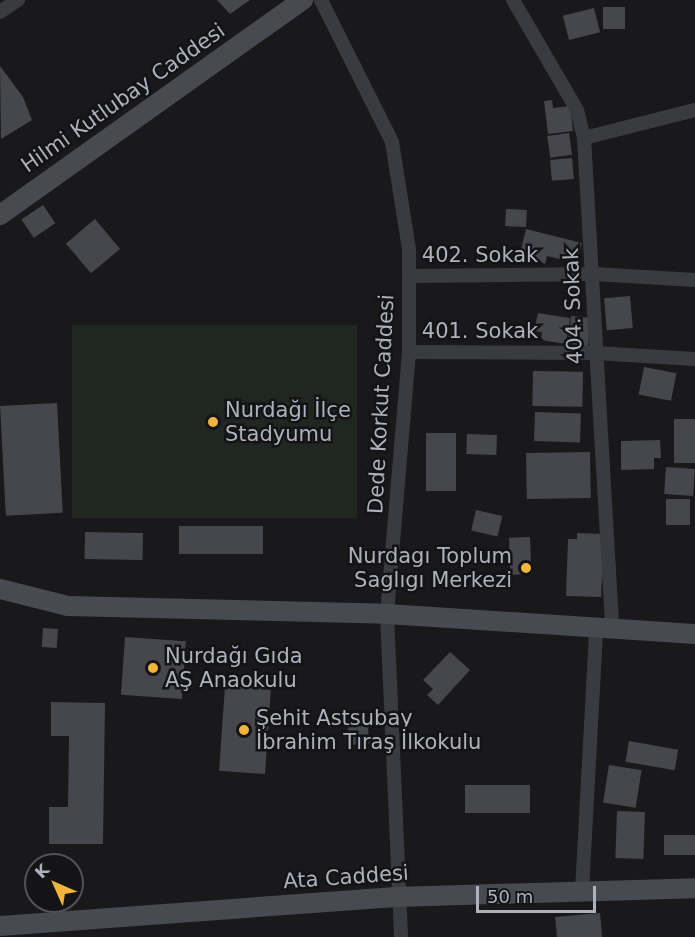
<!DOCTYPE html>
<html>
<head>
<meta charset="utf-8">
<style>
	body { margin:0 }
	#map { position:relative; width:695px; height:937px; overflow:hidden; background:#19191c; font-family:"DejaVu Sans",sans-serif }
	div>[style] { position:absolute }
	.green>* { inset:0; background:#1f2720; transform-origin:0 0 }
	.building>* { inset:0; background:#46474c; transform-origin:0 0 }
	.street>* { height:14px; margin:-7px; padding:0 7px; transform-origin:7px; border-radius:7px; background:#3a3b41 }
	.secondary>* { height:20px; margin:-10px; padding:0 10px; transform-origin:10px; border-radius:10px; background:#484a51 }
	.dots>* { width:16px; height:16px; translate:-50% -50%; box-sizing:border-box; border:3px solid #141417; border-radius:50% }
	span { translate:-50% -50%; white-space:nowrap; text-align:center; line-height:1.15; -webkit-text-stroke:5px #141417; paint-order:stroke }
	.street-label { font-size:21px; color:#acb1bb }
	.poi-label { font-size:21px; color:#acb1bb }
	.left { translate:0 -50%; text-align:left }
	.right { translate:-100% -50%; text-align:right }
	.north { position:absolute; left:24px; top:853px; width:60px; height:60px; box-sizing:border-box; background:#141417; border:2px solid #515359; border-radius:50%; rotate:315deg; font-size:16px; font-weight:700; line-height:24px; text-align:center; color:#acb1bb }
	.north::after { content:''; display:block; margin:auto; width:21px; height:27px; background:#f2b43b; clip-path:polygon(50% 0,100% 100%,50% 72%,0 100%) }
	.scale { position:absolute; left:476px; top:886px; width:120px; height:27px; box-sizing:border-box; border:3px solid #acb1bb; border-top:0; padding-left:8px; font-size:18px; line-height:21px; white-space:nowrap; color:#acb1bb; -webkit-text-stroke:4px #141417; paint-order:stroke }
</style>
</head>
<body>
<div id="map">
	<div class="green">
		<div style="left:72px;top:325px;width:285px;height:193px"></div>
	</div>
	<div class="building">
		<div style="clip-path:polygon(217px 0,250px 0,230px 14px)"></div>
		<div style="left:603px;top:7px;width:22px;height:22px"></div>
		<div style="left:594px;top:8px;width:25px;height:32px;rotate:76deg"></div>
		<div style="clip-path:polygon(0 66px,23px 97px,32px 120px,1px 139px)"></div>
		<div style="clip-path:polygon(552px 100px,553px 108px,570px 106px,573px 131px,548px 134px,544px 101px)"></div>
		<div style="left:569px;top:133px;width:22px;height:22px;rotate:82deg"></div>
		<div style="left:572px;top:158px;width:21px;height:22px;rotate:85deg"></div>
		<div style="left:43px;top:205px;width:22px;height:26px;rotate:56deg"></div>
		<div style="left:506px;top:209px;width:21px;height:17px;rotate:3deg"></div>
		<div style="left:95px;top:219px;width:39px;height:38px;rotate:50deg"></div>
		<div style="clip-path:polygon(526px 229px,582px 243px,577px 263px,547px 256px,545px 264px,519px 258px)"></div>
		<div style="left:630px;top:296px;width:32px;height:26px;rotate:85deg"></div>
		<div style="clip-path:polygon(538px 313px,570px 318px,566px 344px,541px 340px,542px 332px,534px 331px)"></div>
		<div style="left:571px;top:316px;width:20px;height:28px;rotate:6deg"></div>
		<div style="left:644px;top:367px;width:33px;height:28px;rotate:11deg"></div>
		<div style="left:533px;top:371px;width:50px;height:35px;rotate:1deg"></div>
		<div style="left:57px;top:403px;width:110px;height:57px;rotate:87deg"></div>
		<div style="left:535px;top:412px;width:46px;height:29px;rotate:2deg"></div>
		<div style="left:674px;top:419px;width:21px;height:44px"></div>
		<div style="left:426px;top:433px;width:30px;height:58px"></div>
		<div style="left:467px;top:434px;width:30px;height:20px;rotate:2deg"></div>
		<div style="clip-path:polygon(660px 440px,661px 458px,654px 458px,654px 469px,621px 470px,621px 441px)"></div>
		<div style="left:590px;top:452px;width:46px;height:64px;rotate:89deg"></div>
		<div style="left:666px;top:467px;width:29px;height:27px;rotate:4deg"></div>
		<div style="left:666px;top:499px;width:24px;height:26px"></div>
		<div style="left:476px;top:510px;width:27px;height:21px;rotate:13deg"></div>
		<div style="left:179px;top:526px;width:84px;height:28px"></div>
		<div style="left:85px;top:532px;width:58px;height:27px;rotate:1deg"></div>
		<div style="clip-path:polygon(577px 533px,604px 534px,601px 597px,566px 596px,568px 539px,577px 539px)"></div>
		<div style="left:530px;top:537px;width:37px;height:21px;rotate:88deg"></div>
		<div style="left:43px;top:628px;width:15px;height:19px;rotate:4deg"></div>
		<div style="left:125px;top:637px;width:61px;height:58px;rotate:4deg"></div>
		<div style="clip-path:polygon(450px 652px,470px 670px,438px 705px,427px 695px,433px 689px,423px 680px)"></div>
		<div style="left:225px;top:686px;width:46px;height:85px;rotate:4deg"></div>
		<div style="clip-path:polygon(51px 702px,105px 703px,103px 844px,49px 844px,49px 807px,68px 807px,69px 736px,51px 736px)"></div>
		<div style="left:368px;top:726px;width:18px;height:20px;rotate:87deg"></div>
		<div style="left:629px;top:741px;width:50px;height:21px;rotate:10deg"></div>
		<div style="left:609px;top:765px;width:33px;height:38px;rotate:9deg"></div>
		<div style="left:530px;top:785px;width:28px;height:65px;rotate:90deg"></div>
		<div style="left:617px;top:811px;width:28px;height:47px;rotate:2deg"></div>
		<div style="left:664px;top:835px;width:31px;height:20px"></div>
		<div style="left:600px;top:913px;width:24px;height:45px;rotate:85deg"></div>
	</div>
	<div class="street">
		<div style="left:321px;top:0;width:159px;rotate:63.4deg"></div>
		<div style="left:392px;top:142px;width:108px;rotate:81deg"></div>
		<div style="left:409px;top:249px;width:103px;rotate:90deg"></div>
		<div style="left:409px;top:352px;width:263px;rotate:94.8deg"></div>
		<div style="left:387px;top:614px;width:323px;rotate:87.5deg"></div>
		<div style="left:513px;top:0;width:127px;rotate:59.8deg"></div>
		<div style="left:577px;top:110px;width:29px;rotate:76deg"></div>
		<div style="left:584px;top:138px;width:492px;rotate:86.7deg"></div>
		<div style="left:0;top:12px;width:22px;rotate:-34deg"></div>
		<div style="left:584px;top:138px;width:114px;rotate:-14.2deg"></div>
		<div style="left:409px;top:276px;width:185px;rotate:-0.6deg"></div>
		<div style="left:594px;top:274px;width:101px;rotate:3.4deg"></div>
		<div style="left:409px;top:352px;width:186px;rotate:0.3deg"></div>
		<div style="left:595px;top:353px;width:100px;rotate:3.4deg"></div>
		<div style="left:582px;top:891px;width:262px;rotate:-86.9deg"></div>
	</div>
	<div class="secondary">
		<div style="left:0;top:215px;width:372px;rotate:-35.4deg"></div>
		<div style="left:0;top:589px;width:70px;rotate:14deg"></div>
		<div style="left:68px;top:606px;width:319px;rotate:1.4deg"></div>
		<div style="left:387px;top:614px;width:309px;rotate:3.7deg"></div>
		<div style="left:0;top:926px;width:397px;rotate:-4.2deg"></div>
		<div style="left:396px;top:897px;width:299px;rotate:-1.7deg"></div>
	</div>
	<div class="dots">
		<div style="left:213px;top:422px;background:#f2b43b"></div>
		<div style="left:526px;top:568px;background:#f2b43b"></div>
		<div style="left:153px;top:668px;background:#f2b43b"></div>
		<div style="left:244px;top:730px;background:#f2b43b"></div>
	</div>
	<div class="street-label">
		<span style="left:123px;top:98px;rotate:-35deg">Hilmi Kutlubay Caddesi</span>
		<span style="left:480px;top:255px">402. Sokak</span>
		<span style="left:573px;top:306px;rotate:-92deg">404. Sokak</span>
		<span style="left:480px;top:331px">401. Sokak</span>
		<span style="left:381px;top:404px;rotate:-87deg">Dede Korkut Caddesi</span>
		<span style="left:346px;top:877px;rotate:-4deg">Ata Caddesi</span>
	</div>
	<div class="poi-label">
		<span class="left" style="left:225px;top:422px">Nurdağı İlçe<br>Stadyumu</span>
		<span class="right" style="left:512px;top:568px">Nurdagı Toplum<br>Saglıgı Merkezi</span>
		<span class="left" style="left:165px;top:668px">Nurdağı Gıda<br>AŞ Anaokulu</span>
		<span class="left" style="left:256px;top:730px">Şehit Astsubay<br>İbrahim Tıraş İlkokulu</span>
	</div>
	<div class="north">K</div>
	<div class="scale">50 m</div>
</div>
</body>
</html>
